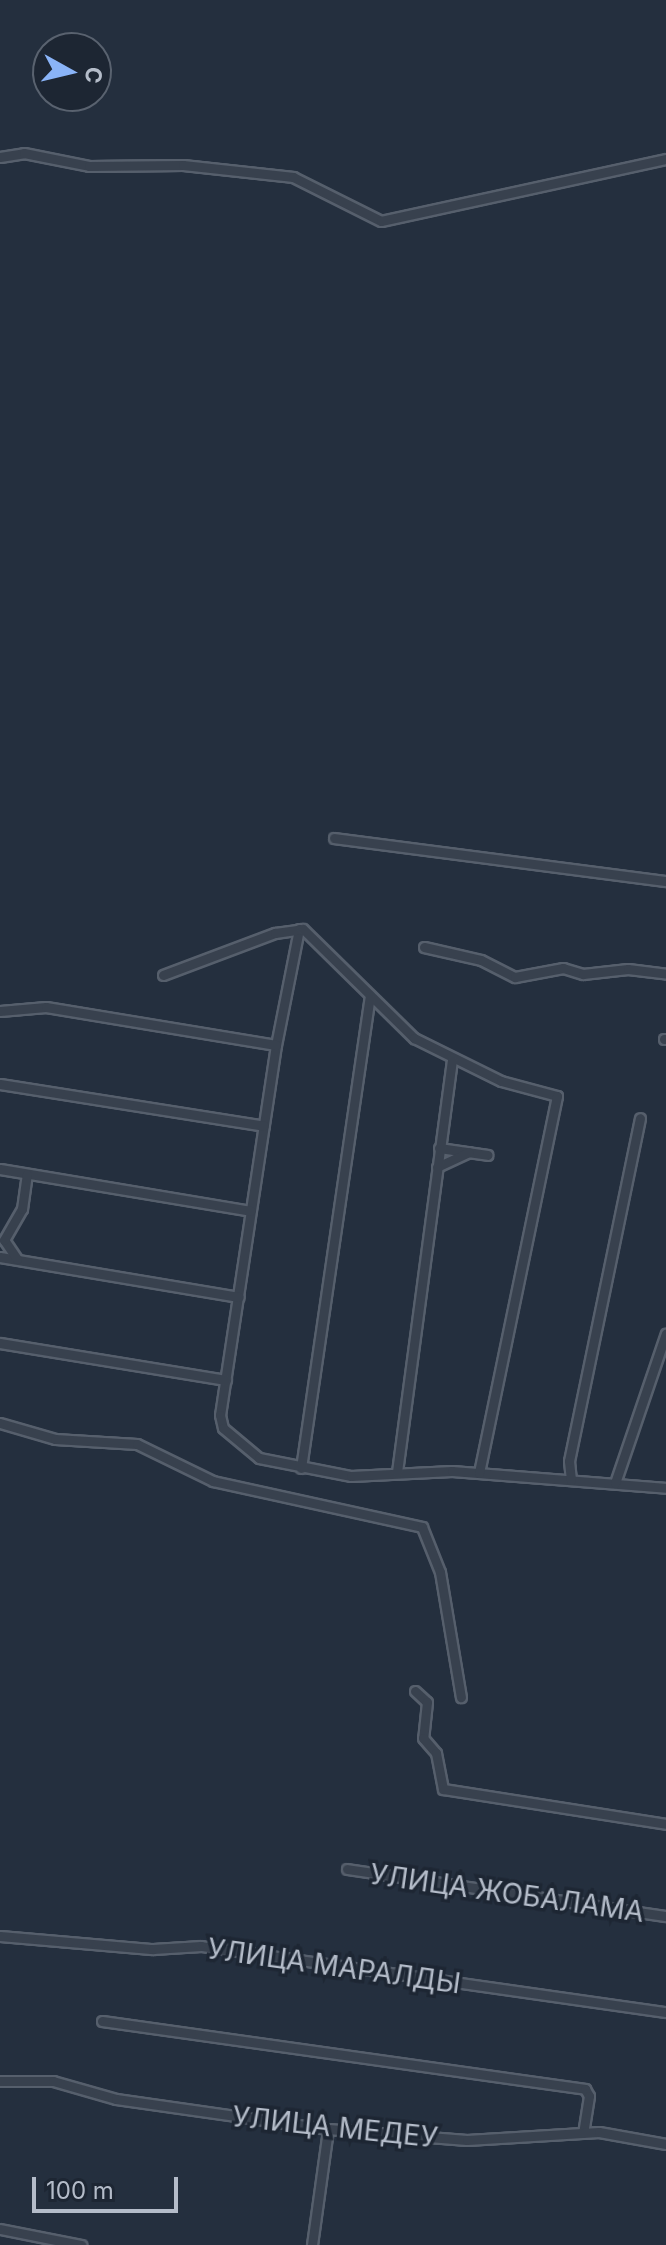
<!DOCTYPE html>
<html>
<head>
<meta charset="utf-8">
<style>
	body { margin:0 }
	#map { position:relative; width:666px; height:2245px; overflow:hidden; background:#242f3e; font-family:Inter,sans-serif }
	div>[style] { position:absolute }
	.roads { filter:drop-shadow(2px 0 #565f6c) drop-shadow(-2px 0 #565f6c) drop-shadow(0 2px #565f6c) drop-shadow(0 -2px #565f6c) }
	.street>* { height:9px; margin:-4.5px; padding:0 4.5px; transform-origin:4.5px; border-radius:4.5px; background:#38414e }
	span { translate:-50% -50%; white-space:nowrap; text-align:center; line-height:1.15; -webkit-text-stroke:7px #1d2633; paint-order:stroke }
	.street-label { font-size:28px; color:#b4bcc9 }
	.north { position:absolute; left:32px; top:32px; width:80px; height:80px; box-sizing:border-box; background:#1d2633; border:2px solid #59626f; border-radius:50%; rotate:98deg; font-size:22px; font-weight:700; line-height:32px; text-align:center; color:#b4bcc9 }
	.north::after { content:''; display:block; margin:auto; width:28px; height:36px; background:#8ab4f8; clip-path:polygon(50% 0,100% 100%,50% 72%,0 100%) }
	.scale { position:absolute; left:32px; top:2177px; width:146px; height:36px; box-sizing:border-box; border:4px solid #b4bcc9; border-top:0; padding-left:10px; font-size:24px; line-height:28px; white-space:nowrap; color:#b4bcc9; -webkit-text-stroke:6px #1d2633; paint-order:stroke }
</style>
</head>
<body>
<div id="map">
	<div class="roads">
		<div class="street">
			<div style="left:0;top:157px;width:24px;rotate:-9deg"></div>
			<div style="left:24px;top:153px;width:66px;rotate:11.3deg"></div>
			<div style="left:89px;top:166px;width:94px;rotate:-0.6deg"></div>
			<div style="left:183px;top:165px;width:111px;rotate:6.2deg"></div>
			<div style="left:293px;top:177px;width:98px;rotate:26.6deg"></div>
			<div style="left:381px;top:221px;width:292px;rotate:-12.3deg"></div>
			<div style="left:334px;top:838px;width:335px;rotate:7.4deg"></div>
			<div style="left:299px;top:929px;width:118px;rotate:101.2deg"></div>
			<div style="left:276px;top:1045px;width:374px;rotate:98.6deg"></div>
			<div style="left:220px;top:1415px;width:13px;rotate:77deg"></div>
			<div style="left:223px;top:1428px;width:47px;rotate:39.8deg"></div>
			<div style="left:259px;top:1458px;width:94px;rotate:11.1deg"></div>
			<div style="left:351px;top:1476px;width:101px;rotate:-2.8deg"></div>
			<div style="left:452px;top:1471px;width:215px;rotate:4.5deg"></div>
			<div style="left:424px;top:947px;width:58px;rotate:12.8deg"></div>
			<div style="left:481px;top:960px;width:38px;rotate:27deg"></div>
			<div style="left:515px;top:977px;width:49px;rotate:-10.6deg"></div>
			<div style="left:563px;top:968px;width:21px;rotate:17deg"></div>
			<div style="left:583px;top:974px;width:45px;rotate:-6.3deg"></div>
			<div style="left:628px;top:969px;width:38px;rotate:7deg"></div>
			<div style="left:163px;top:975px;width:120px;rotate:-20.6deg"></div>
			<div style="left:275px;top:933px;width:28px;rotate:-8deg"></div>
			<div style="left:303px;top:929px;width:156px;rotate:44.5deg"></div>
			<div style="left:414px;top:1038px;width:97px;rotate:26.3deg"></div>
			<div style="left:501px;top:1081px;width:58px;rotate:15deg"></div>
			<div style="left:557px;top:1096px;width:385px;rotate:101.7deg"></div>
			<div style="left:0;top:1011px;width:46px;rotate:-5deg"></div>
			<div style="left:46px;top:1007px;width:233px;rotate:9.4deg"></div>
			<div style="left:664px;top:1039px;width:2px"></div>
			<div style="left:0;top:1084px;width:267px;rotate:9deg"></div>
			<div style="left:439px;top:1148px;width:49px;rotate:8.1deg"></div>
			<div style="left:437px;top:1167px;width:35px;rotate:-25deg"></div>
			<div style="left:0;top:1169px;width:254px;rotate:9.5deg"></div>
			<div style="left:0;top:1257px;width:242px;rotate:9.5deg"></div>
			<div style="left:17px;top:1259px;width:23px;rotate:-124deg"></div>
			<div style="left:4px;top:1240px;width:36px;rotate:-60deg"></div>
			<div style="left:22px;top:1209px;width:35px;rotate:-82deg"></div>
			<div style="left:0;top:1343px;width:229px;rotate:9.3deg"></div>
			<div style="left:0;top:1423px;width:57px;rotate:16.2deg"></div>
			<div style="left:55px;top:1439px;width:82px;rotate:3.5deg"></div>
			<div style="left:137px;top:1444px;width:85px;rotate:26deg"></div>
			<div style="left:213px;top:1481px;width:214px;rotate:12.4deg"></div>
			<div style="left:422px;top:1527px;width:48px;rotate:68.2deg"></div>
			<div style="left:440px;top:1572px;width:127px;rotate:80.5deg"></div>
			<div style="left:301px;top:1468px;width:477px;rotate:-81.7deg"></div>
			<div style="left:397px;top:1472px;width:416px;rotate:-82.4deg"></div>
			<div style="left:571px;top:1480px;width:19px;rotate:-96deg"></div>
			<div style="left:569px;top:1461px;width:350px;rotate:-78.3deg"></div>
			<div style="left:615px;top:1483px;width:158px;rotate:-71.2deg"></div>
			<div style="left:415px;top:1691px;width:16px;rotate:43deg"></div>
			<div style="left:427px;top:1702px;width:36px;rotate:96deg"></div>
			<div style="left:423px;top:1738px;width:20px;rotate:49deg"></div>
			<div style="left:436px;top:1753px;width:37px;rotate:79deg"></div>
			<div style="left:443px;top:1789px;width:226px;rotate:8.9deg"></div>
			<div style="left:347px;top:1869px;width:322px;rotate:8.4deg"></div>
			<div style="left:0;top:1936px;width:154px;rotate:4.9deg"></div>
			<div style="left:153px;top:1949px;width:48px;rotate:-3.6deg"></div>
			<div style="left:201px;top:1946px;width:470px;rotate:8.1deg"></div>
			<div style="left:102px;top:2021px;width:488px;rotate:8deg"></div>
			<div style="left:585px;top:2089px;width:8px;rotate:60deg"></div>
			<div style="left:589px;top:2096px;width:37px;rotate:99deg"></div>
			<div style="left:0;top:2081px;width:53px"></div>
			<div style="left:53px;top:2081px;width:66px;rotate:15.9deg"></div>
			<div style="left:116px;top:2099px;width:214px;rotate:8.1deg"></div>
			<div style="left:328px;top:2129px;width:139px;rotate:4.5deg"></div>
			<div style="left:467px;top:2140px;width:132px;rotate:-3.5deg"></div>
			<div style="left:599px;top:2132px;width:68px;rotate:10.2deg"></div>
			<div style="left:0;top:2229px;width:83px;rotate:11.2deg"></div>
			<div style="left:312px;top:2245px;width:117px;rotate:-82.1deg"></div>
		</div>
	</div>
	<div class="street-label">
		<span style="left:507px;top:1893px;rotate:8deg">УЛИЦА ЖОБАЛАМА</span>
		<span style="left:334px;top:1966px;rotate:8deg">УЛИЦА МАРАЛДЫ</span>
		<span style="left:335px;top:2127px;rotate:6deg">УЛИЦА МЕДЕУ</span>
	</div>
	<div class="north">С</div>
	<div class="scale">100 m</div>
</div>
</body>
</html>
